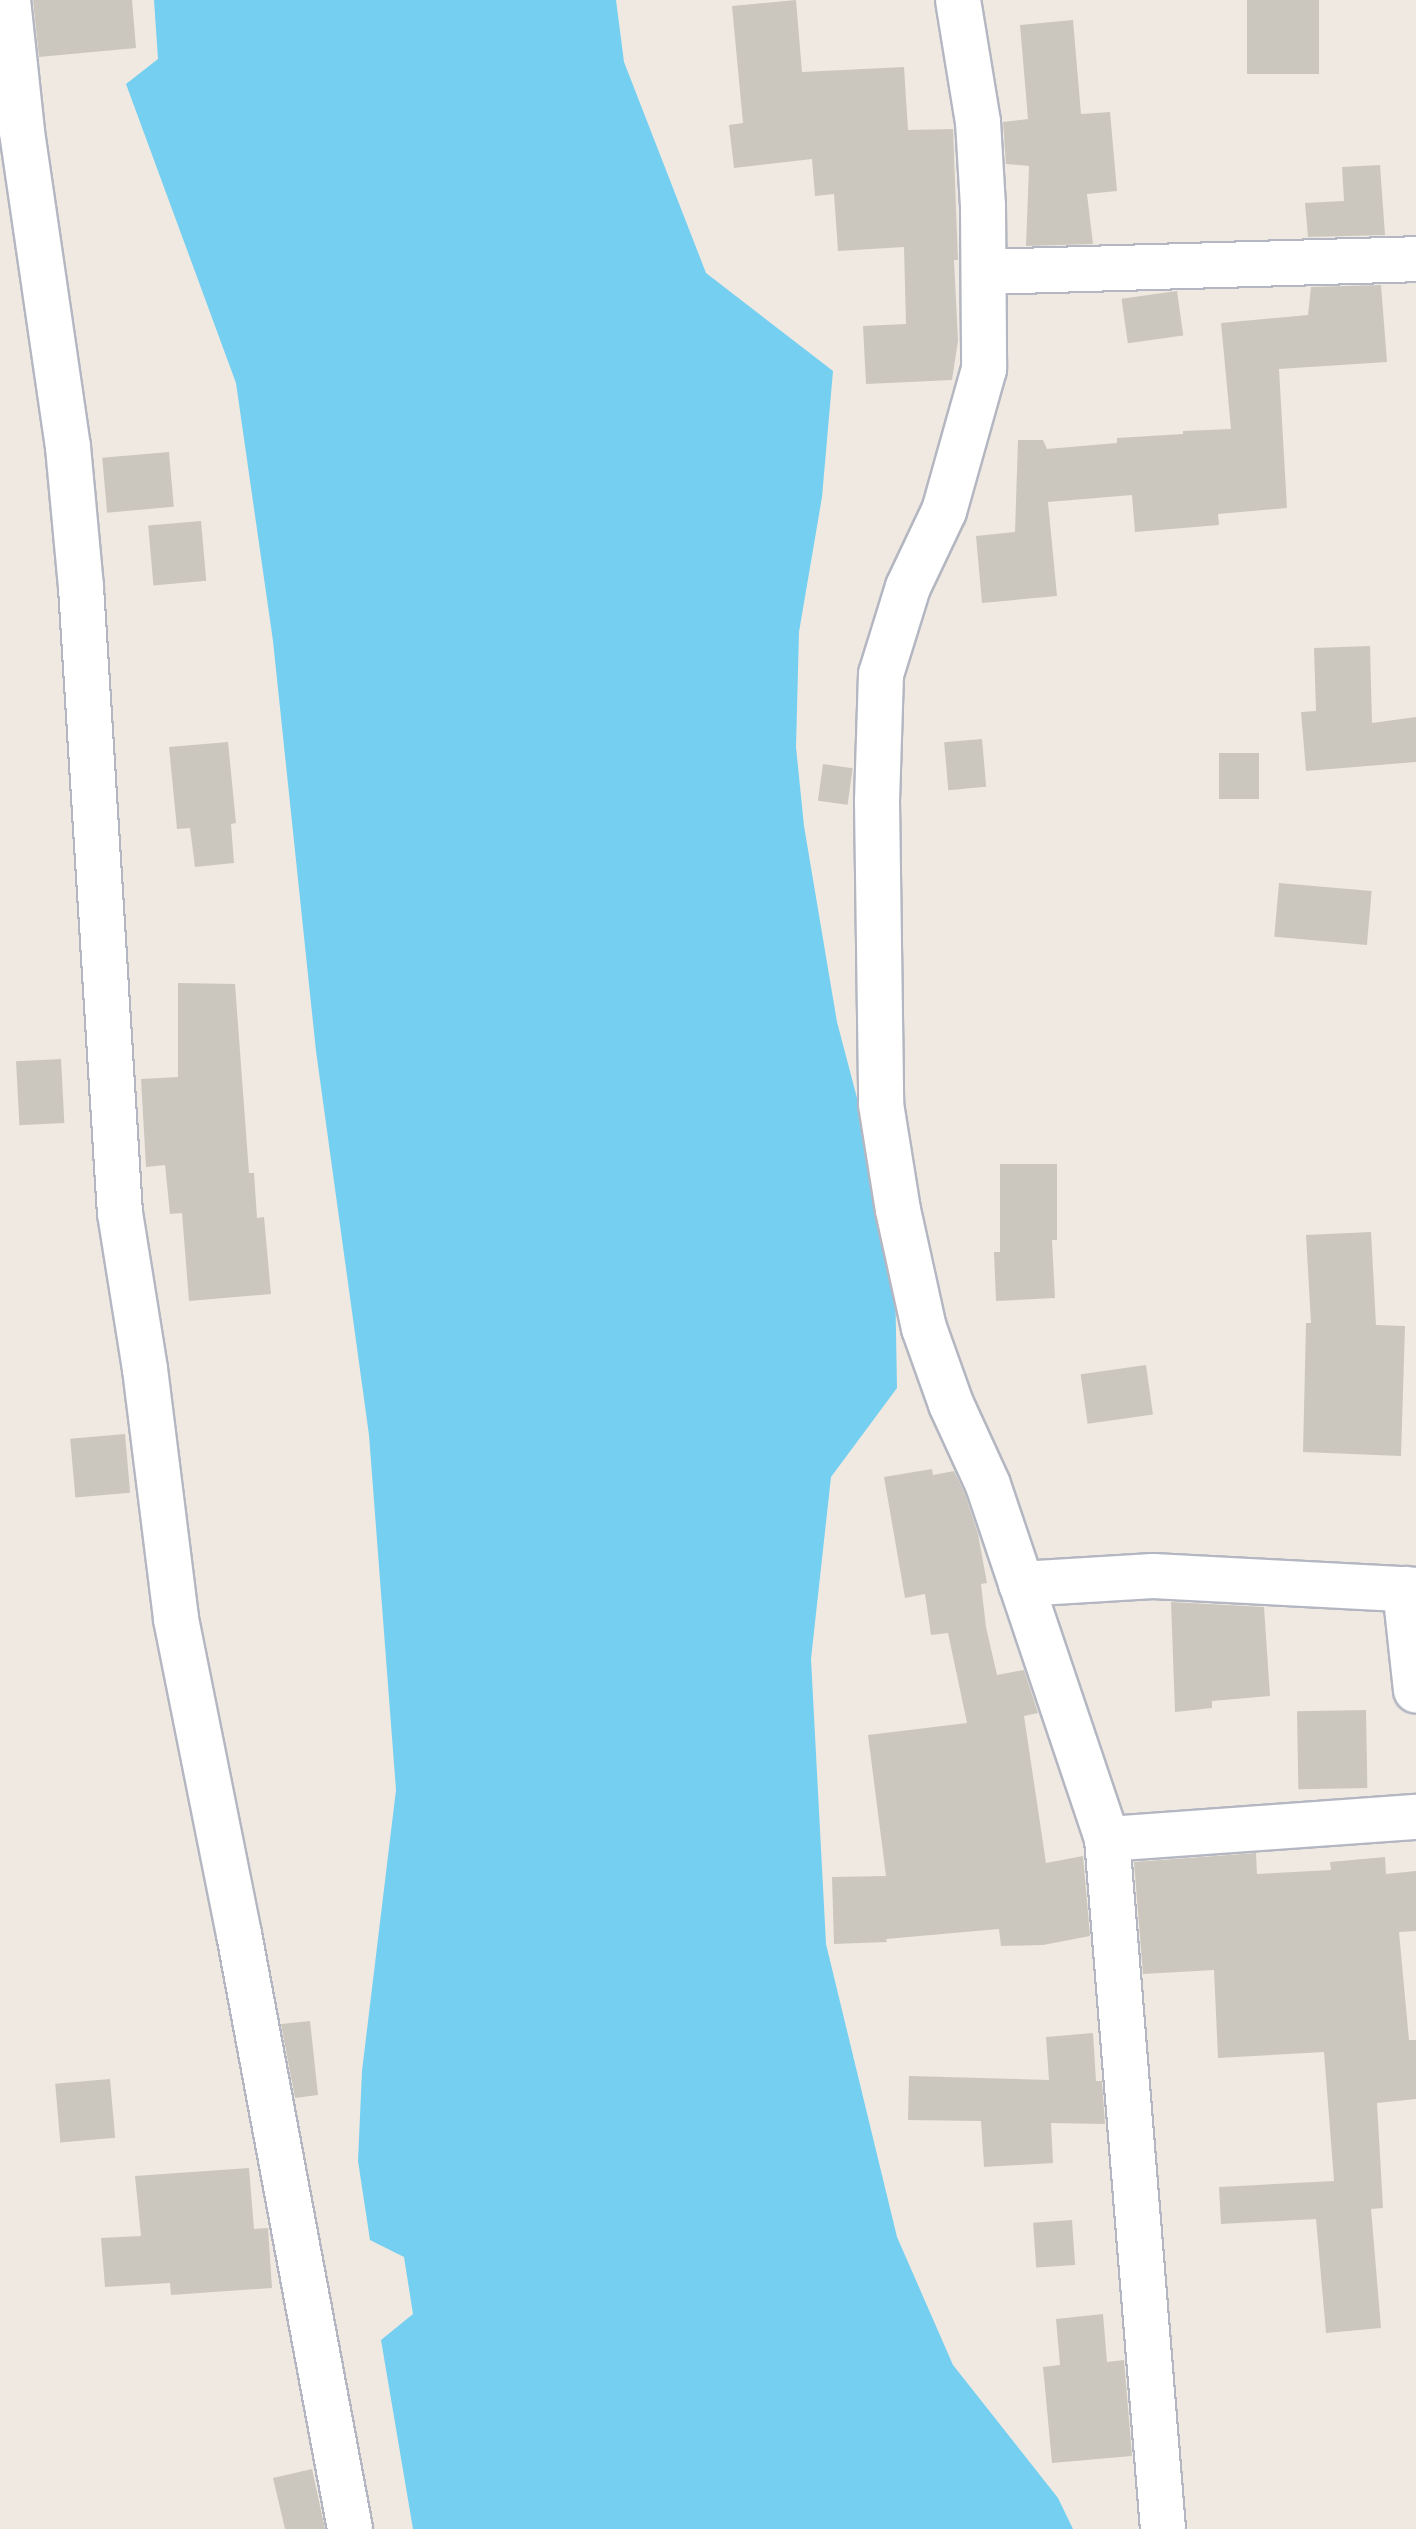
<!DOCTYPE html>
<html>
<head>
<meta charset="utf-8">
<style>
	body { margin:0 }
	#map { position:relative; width:1416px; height:2529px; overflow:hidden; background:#efe9e1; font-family:"Work Sans",sans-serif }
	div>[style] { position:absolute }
	.water>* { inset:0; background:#75cff0 }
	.building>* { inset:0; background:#cbc7bf; transform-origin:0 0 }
	.roads { filter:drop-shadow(2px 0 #b4b7c1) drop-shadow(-2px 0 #b4b7c1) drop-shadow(0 2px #b4b7c1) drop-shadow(0 -2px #b4b7c1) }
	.street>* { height:44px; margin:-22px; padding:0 22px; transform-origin:22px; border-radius:22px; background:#fff }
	span { translate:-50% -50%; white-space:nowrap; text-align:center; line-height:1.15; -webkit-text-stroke:8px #fff; paint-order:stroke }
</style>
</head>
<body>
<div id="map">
	<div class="water">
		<div style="clip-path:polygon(154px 0,616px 0,624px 62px,706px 273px,833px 371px,822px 497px,799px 632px,796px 747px,804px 826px,837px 1022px,862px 1117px,895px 1278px,897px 1388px,831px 1477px,811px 1659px,826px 1944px,897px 2237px,953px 2365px,1058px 2498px,1073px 2529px,413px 2529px,381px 2340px,413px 2314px,404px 2257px,370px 2240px,358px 2161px,362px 2071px,396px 1790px,369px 1435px,316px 1051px,273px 641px,236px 383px,126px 84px,158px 59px)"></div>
	</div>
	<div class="building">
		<div style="clip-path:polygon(33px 0,132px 0,136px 48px,39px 57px)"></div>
		<div style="clip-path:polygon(796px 0,802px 72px,904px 67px,908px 130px,953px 129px,958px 260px,954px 260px,958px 341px,952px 380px,866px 384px,863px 326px,906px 324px,904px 247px,838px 251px,834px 194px,815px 196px,812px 159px,734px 168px,729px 125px,743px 123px,732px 6px)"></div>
		<div style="left:1247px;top:0;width:72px;height:74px"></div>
		<div style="clip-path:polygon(1073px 20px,1081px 114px,1110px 112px,1117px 191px,1087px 194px,1093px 244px,1026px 246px,1029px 166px,1006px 164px,1003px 122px,1028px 119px,1020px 25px)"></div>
		<div style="clip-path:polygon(1380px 165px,1385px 235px,1308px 237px,1305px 203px,1344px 201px,1342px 167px)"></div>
		<div style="clip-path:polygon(1381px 285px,1387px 362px,1279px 369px,1287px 508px,1218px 514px,1219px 525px,1135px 532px,1132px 495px,1048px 502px,1057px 596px,982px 603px,976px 536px,1015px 532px,1018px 440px,1043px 440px,1047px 449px,1117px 443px,1117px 438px,1183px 434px,1183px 431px,1231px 429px,1221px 323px,1308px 315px,1311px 287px)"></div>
		<div style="left:1177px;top:291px;width:45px;height:56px;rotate:82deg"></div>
		<div style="left:169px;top:452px;width:55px;height:67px;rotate:85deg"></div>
		<div style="left:201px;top:521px;width:60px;height:53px;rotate:85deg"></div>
		<div style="clip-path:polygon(1370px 646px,1372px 723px,1416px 717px,1416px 762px,1306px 771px,1301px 712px,1316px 711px,1314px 648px)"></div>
		<div style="left:982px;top:739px;width:48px;height:38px;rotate:85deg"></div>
		<div style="clip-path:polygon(228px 742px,236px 823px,231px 824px,234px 863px,195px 867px,190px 828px,177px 829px,169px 747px)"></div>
		<div style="left:1259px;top:753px;width:46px;height:40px;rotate:90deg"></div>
		<div style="left:823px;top:764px;width:30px;height:37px;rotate:8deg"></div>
		<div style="left:1279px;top:883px;width:93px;height:54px;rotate:5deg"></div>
		<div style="clip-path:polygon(178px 983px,235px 984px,249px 1173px,254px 1173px,257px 1218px,264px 1217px,271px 1294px,189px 1301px,182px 1213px,170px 1214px,165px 1165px,146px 1167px,141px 1079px,178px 1077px)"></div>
		<div style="left:61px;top:1059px;width:64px;height:45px;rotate:87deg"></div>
		<div style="clip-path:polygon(1000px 1164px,1057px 1164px,1057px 1240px,1052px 1240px,1055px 1298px,996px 1301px,994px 1252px,1000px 1252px)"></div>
		<div style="clip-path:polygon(1371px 1232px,1376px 1325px,1405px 1326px,1401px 1456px,1303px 1452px,1306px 1323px,1311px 1323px,1306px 1235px)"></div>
		<div style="left:1146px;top:1365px;width:50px;height:66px;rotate:82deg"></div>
		<div style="left:125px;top:1434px;width:59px;height:55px;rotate:85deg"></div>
		<div style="clip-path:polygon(932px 1469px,933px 1475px,954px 1471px,965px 1494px,978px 1534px,987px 1583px,981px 1584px,986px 1627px,997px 1675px,1024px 1670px,1038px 1713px,1024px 1716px,1046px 1863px,1083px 1856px,1090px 1936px,1043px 1945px,1001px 1946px,999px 1929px,886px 1939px,887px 1942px,834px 1944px,832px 1877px,886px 1876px,868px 1735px,967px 1723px,948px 1633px,931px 1635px,925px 1594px,905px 1598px,884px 1477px)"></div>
		<div style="clip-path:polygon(1171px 1602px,1264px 1607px,1270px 1696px,1212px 1701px,1212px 1708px,1175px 1712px)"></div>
		<div style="left:1366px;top:1710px;width:78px;height:69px;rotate:89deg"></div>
		<div style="clip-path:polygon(1256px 1853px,1257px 1874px,1331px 1870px,1330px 1862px,1385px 1857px,1386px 1874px,1416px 1871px,1416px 1931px,1399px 1932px,1409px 2040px,1416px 2040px,1416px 2099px,1377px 2103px,1383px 2208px,1371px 2209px,1381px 2328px,1326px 2333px,1316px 2219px,1221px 2224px,1219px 2187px,1334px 2181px,1324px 2052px,1218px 2058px,1214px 1970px,1143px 1974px,1134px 1862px)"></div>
		<div style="clip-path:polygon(310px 2021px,318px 2095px,295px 2098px,281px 2024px)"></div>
		<div style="clip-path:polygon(1093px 2033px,1096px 2081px,1102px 2081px,1105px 2124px,1051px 2123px,1053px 2163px,984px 2167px,981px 2121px,908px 2120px,909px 2076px,1049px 2080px,1046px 2037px)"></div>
		<div style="left:110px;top:2079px;width:59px;height:55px;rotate:85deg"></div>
		<div style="clip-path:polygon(249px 2168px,254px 2229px,268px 2228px,272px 2288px,171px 2295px,170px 2283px,105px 2287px,101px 2238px,141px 2236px,135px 2176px)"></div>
		<div style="left:1072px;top:2220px;width:45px;height:39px;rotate:86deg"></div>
		<div style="clip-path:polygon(1103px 2314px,1107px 2362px,1124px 2360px,1132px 2456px,1052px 2463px,1043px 2367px,1060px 2365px,1056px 2319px)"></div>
		<div style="clip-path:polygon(312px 2469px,325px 2529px,285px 2529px,273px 2478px)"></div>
	</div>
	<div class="roads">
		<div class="street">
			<div style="left:8px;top:0;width:133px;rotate:83.9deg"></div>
			<div style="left:22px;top:132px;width:318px;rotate:81.7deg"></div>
			<div style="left:68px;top:447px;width:141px;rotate:84.7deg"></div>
			<div style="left:81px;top:587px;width:627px;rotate:86.44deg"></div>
			<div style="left:120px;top:1213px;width:158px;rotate:80.9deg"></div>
			<div style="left:145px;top:1369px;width:252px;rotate:82.9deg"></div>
			<div style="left:176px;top:1619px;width:321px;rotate:78.7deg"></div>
			<div style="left:239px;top:1934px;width:605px;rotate:79.43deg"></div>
			<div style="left:958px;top:0;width:124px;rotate:80.7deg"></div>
			<div style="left:978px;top:122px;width:84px;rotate:86.6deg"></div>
			<div style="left:983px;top:206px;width:163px;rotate:89.6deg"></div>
			<div style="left:984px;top:369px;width:148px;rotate:105.7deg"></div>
			<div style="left:944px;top:511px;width:84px;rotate:115.3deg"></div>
			<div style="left:908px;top:587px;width:91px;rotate:107.2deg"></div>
			<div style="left:881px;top:674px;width:127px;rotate:91.8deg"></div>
			<div style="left:877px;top:801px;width:303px;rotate:89.2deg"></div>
			<div style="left:881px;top:1104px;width:107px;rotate:80.9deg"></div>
			<div style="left:898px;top:1210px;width:121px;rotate:77.6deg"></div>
			<div style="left:924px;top:1328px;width:81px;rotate:70.4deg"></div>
			<div style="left:951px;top:1404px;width:89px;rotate:65.4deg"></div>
			<div style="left:988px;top:1485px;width:373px;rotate:71.4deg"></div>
			<div style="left:984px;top:272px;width:432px;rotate:-1.7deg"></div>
			<div style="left:1021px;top:1584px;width:132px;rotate:-3.5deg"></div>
			<div style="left:1153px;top:1576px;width:252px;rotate:3deg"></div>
			<div style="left:1416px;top:1590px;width:11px;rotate:-175deg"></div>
			<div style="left:1405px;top:1589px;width:102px;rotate:83.8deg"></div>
			<div style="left:1163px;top:2529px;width:692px;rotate:-94.64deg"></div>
			<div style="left:1107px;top:1839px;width:310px;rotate:-4.1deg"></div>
		</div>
	</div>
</div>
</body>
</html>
